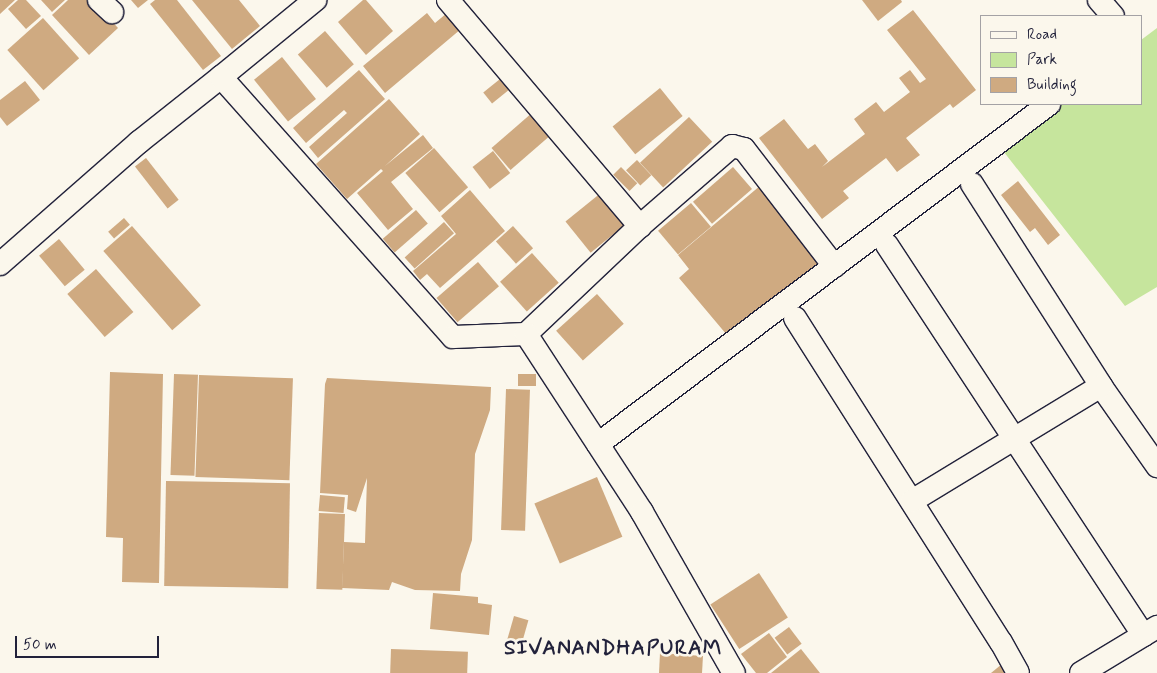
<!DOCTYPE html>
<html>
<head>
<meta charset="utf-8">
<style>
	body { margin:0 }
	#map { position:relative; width:1157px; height:673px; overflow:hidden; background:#fbf7ec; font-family:Mynerve,sans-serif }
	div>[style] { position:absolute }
	.green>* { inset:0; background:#c6e59d }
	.building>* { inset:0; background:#cfaa81; transform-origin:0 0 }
	.roads { filter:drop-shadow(1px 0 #22223b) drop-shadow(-1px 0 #22223b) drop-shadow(0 1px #22223b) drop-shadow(0 -1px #22223b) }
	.minor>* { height:22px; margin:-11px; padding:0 11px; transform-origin:11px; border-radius:11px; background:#fbf7ec }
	span { translate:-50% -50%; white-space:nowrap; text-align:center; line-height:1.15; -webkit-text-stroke:5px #fbf7ec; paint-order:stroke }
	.district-label { font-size:21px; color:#22223b; font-weight:700; letter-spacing:1px }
	.legend { position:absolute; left:980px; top:15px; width:162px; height:90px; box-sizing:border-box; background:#fbf7ec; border:1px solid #a4a2a5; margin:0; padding:6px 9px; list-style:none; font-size:15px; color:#22223b }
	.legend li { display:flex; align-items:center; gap:10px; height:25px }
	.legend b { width:25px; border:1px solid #a4a2a5 }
	.scale { position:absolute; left:15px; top:636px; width:144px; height:22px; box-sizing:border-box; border:2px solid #22223b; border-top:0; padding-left:6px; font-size:15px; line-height:18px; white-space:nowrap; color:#22223b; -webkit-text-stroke:4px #fbf7ec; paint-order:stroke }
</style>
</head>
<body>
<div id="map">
	<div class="green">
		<div style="clip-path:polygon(1157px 28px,1157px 287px,1125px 306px,1000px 147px,1057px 104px,1141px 104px,1141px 40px)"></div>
	</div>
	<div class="building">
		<div style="clip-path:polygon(0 0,15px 0,0 14px)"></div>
		<div style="clip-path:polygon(18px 0,26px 0,41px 16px,26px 29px,8px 9px)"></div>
		<div style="clip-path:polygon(41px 0,65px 0,52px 12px)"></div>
		<div style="clip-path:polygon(68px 0,93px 0,118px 28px,89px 55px,52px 15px)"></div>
		<div style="clip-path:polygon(131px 0,148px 0,138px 8px)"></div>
		<div style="clip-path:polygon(155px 0,177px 0,221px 56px,203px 70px,150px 4px)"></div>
		<div style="clip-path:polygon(192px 0,239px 0,260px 26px,232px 49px)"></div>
		<div style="clip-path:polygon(363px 0,366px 0,393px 31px,366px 55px,338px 22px)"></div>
		<div style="clip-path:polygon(862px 0,901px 0,902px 2px,878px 21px)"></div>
		<div style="clip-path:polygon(913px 10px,976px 90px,953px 108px,950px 104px,906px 138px,920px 155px,897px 172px,886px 158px,843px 191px,849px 198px,822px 219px,759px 138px,784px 119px,808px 149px,815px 144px,828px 161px,822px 167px,865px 134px,854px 119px,876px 102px,884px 112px,910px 92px,899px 78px,910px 70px,920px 83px,926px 79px,887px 30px)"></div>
		<div style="clip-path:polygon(427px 13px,435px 23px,447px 13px,461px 29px,385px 93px,363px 66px)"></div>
		<div style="left:43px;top:18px;width:54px;height:48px;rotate:48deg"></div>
		<div style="left:325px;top:31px;width:44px;height:36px;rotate:49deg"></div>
		<div style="left:282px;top:57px;width:54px;height:36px;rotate:51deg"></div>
		<div style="clip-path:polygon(359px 70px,385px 99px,318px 158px,309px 147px,347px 113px,344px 110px,306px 143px,293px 128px)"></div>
		<div style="left:505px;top:75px;width:14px;height:28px;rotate:51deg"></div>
		<div style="clip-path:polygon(25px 81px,40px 100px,7px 126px,0 117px,0 100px)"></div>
		<div style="left:660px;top:88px;width:36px;height:61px;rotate:51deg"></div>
		<div style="clip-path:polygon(389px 99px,420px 134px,385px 166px,423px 135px,433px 148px,391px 182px,413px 209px,388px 230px,357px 193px,383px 171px,381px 169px,347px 199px,316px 164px)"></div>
		<div style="left:533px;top:112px;width:29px;height:55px;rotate:49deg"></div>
		<div style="left:689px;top:117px;width:34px;height:67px;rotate:47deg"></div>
		<div style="left:434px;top:148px;width:52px;height:38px;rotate:49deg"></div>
		<div style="left:493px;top:151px;width:28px;height:26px;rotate:52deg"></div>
		<div style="left:146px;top:158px;width:53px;height:14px;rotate:52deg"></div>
		<div style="left:637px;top:160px;width:21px;height:15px;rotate:47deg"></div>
		<div style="left:621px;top:167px;width:23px;height:11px;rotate:45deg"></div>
		<div style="left:733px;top:167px;width:29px;height:53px;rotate:49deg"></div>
		<div style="clip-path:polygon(1018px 181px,1060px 235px,1048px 245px,1035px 228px,1030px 232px,1001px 195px)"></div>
		<div style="clip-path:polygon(761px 185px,825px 262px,732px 341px,679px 278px,689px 269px,678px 255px)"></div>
		<div style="clip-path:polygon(470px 190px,505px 231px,440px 288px,427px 274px,420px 280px,413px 271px,456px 234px,441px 216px)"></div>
		<div style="left:602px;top:192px;width:40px;height:47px;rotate:51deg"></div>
		<div style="left:691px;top:203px;width:31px;height:43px;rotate:50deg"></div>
		<div style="left:416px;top:210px;width:18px;height:44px;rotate:49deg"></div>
		<div style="left:124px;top:218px;width:9px;height:21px;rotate:49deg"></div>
		<div style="left:444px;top:222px;width:15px;height:53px;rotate:48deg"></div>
		<div style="left:132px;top:226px;width:105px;height:38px;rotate:49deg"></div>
		<div style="left:513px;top:226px;width:30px;height:23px;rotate:48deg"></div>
		<div style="left:59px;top:239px;width:40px;height:26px;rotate:50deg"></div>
		<div style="left:532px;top:253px;width:40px;height:43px;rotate:48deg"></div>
		<div style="left:478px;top:262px;width:32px;height:55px;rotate:49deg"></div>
		<div style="left:96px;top:269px;width:57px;height:38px;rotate:49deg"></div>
		<div style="left:597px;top:294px;width:40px;height:55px;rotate:48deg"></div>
		<div style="clip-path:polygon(110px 372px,163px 374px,159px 583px,122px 582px,123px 538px,106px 537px)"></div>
		<div style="left:174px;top:374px;width:24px;height:101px;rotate:2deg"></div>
		<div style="left:518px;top:374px;width:18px;height:12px"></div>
		<div style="left:199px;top:375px;width:94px;height:102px;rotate:2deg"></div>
		<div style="clip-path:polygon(327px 378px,491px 387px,490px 410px,475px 454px,472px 540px,461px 574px,460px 591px,415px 590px,392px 582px,389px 590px,342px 588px,344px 542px,365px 543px,367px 478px,356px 512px,347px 509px,348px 495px,320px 493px,325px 384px)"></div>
		<div style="left:506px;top:389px;width:24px;height:141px;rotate:2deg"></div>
		<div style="left:597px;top:477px;width:65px;height:68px;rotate:67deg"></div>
		<div style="left:166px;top:481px;width:124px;height:105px;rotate:1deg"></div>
		<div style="left:320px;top:495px;width:25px;height:16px;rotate:5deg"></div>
		<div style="left:319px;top:513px;width:26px;height:76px;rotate:2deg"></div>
		<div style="left:759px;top:573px;width:53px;height:58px;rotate:57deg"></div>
		<div style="clip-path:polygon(433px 593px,478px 597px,478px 603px,492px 605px,489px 635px,430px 629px)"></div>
		<div style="left:514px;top:616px;width:15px;height:25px;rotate:16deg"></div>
		<div style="left:789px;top:627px;width:21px;height:18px;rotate:53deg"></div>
		<div style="clip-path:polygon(769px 633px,787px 657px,767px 673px,756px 673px,741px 654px)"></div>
		<div style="left:391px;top:649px;width:77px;height:24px;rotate:2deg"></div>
		<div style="clip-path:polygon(801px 649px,820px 673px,771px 673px)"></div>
		<div style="clip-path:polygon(660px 653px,703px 656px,702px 673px,659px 673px)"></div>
		<div style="clip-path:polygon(1002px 664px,1009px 673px,991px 673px)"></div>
	</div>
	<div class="roads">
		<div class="minor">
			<div style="left:99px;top:0;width:18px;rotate:43deg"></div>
			<div style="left:448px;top:0;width:297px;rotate:49.7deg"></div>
			<div style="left:640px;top:226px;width:157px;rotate:136.5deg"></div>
			<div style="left:1099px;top:0;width:21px;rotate:49deg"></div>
			<div style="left:221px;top:77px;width:122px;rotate:-39.3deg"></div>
			<div style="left:972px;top:184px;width:240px;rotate:57.4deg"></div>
			<div style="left:1101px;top:386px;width:98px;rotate:55deg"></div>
			<div style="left:640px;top:226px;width:122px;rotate:-41deg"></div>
			<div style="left:732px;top:146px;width:12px;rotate:14deg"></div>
			<div style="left:744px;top:149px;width:148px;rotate:52.4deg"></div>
			<div style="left:887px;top:245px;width:467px;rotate:56.7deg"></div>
			<div style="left:0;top:264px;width:185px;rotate:-41.3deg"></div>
			<div style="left:139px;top:142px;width:105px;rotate:-38.4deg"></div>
			<div style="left:221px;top:77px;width:348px;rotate:48.3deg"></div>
			<div style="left:453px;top:337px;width:73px;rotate:-2.4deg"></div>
			<div style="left:526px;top:334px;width:212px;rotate:56.9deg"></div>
			<div style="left:642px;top:512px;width:185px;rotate:60.3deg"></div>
			<div style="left:795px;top:318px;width:384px;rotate:57.6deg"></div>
			<div style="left:1001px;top:642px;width:35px;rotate:61deg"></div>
			<div style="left:598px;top:444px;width:565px;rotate:-37.01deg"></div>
			<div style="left:912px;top:501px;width:221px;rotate:-31.3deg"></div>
			<div style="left:1081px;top:673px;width:89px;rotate:-31.2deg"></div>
		</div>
	</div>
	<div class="district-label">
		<span style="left:613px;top:648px">SIVANANDHAPURAM</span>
	</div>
	<ul class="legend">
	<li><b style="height:6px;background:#fbf7ec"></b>Road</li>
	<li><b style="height:14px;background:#c6e59d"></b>Park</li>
	<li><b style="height:14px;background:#cfaa81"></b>Building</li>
	</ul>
	<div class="scale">50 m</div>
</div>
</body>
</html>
